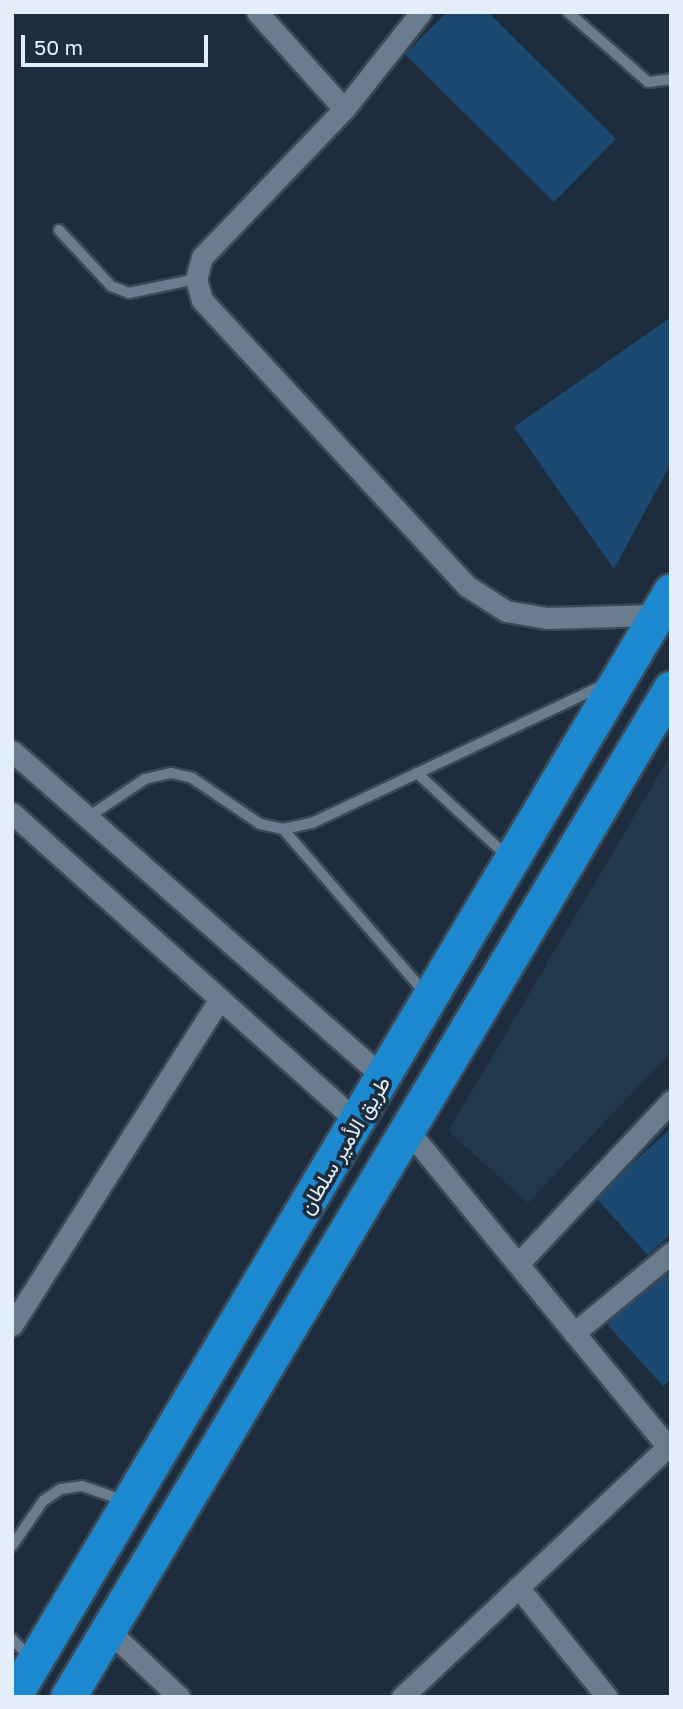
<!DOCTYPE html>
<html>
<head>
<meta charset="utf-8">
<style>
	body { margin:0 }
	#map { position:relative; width:683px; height:1709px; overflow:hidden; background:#1d2d3d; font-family:"Golos Text",Vazirmatn,sans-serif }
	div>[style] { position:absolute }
	.built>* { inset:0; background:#22384c }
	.building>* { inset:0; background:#1b4971 }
	.roads { filter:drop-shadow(2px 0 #3b4956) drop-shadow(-2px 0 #3b4956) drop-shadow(0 2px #3b4956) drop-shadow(0 -2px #3b4956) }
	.service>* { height:10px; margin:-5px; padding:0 5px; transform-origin:5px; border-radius:5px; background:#6a7d8f }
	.minor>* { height:21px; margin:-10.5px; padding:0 10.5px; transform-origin:10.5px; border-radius:10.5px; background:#6a7d8f }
	.trunk>* { height:35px; margin:-17.5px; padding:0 17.5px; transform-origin:17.5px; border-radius:17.5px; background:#1c88cf }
	span { translate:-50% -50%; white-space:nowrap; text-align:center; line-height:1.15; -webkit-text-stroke:7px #1d2d3d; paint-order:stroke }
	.street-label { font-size:21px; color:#e3eef8 }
	.frame { position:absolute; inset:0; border:14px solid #e3eef8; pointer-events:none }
	.scale { position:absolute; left:21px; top:35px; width:187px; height:32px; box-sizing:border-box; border:4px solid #e3eef8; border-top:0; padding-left:9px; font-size:21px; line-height:24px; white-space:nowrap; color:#e3eef8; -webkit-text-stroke:5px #1d2d3d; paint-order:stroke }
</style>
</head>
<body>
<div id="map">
	<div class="built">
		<div style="clip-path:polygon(671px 754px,671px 1052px,528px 1203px,448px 1131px)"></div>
	</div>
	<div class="building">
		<div style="clip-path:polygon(447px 12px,488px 12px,616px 139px,554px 202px,405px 54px)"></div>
		<div style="clip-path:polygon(671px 317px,671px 463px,614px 569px,514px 427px)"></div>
		<div style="clip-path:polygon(671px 1128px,671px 1234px,648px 1255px,595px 1197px)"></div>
		<div style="clip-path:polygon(671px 1263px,671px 1379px,663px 1386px,605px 1322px)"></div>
	</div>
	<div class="roads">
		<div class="service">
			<div style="left:568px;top:12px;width:106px;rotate:41.2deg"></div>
			<div style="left:648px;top:82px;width:23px;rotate:-7deg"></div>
			<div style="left:59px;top:230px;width:76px;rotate:47.1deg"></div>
			<div style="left:111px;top:286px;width:19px;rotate:21deg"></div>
			<div style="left:129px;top:293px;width:68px;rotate:-11.8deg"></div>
			<div style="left:417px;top:773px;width:122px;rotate:42.7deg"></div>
			<div style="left:88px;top:817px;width:69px;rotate:-33.7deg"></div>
			<div style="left:145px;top:779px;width:27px;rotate:-13deg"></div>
			<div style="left:171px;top:773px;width:22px;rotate:13deg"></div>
			<div style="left:192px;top:778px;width:82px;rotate:34.1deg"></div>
			<div style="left:260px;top:824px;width:24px;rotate:12deg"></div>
			<div style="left:283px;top:829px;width:30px;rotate:-12deg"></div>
			<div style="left:312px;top:823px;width:323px;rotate:-25.3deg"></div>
			<div style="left:283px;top:829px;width:218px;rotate:49.1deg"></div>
			<div style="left:12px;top:1546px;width:55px;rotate:-55.4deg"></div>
			<div style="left:43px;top:1501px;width:22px;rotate:-34deg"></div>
			<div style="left:61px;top:1489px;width:21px;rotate:-8deg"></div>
			<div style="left:82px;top:1486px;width:43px;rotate:18.9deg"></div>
			<div style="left:12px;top:1639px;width:25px;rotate:45deg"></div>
		</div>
		<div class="minor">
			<div style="left:257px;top:12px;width:130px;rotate:48.1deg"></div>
			<div style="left:421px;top:12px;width:124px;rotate:128.4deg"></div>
			<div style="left:344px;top:109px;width:205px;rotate:133.8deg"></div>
			<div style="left:202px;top:257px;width:23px;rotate:105deg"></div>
			<div style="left:196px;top:279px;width:22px;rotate:74deg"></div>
			<div style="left:202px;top:300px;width:390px;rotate:47.2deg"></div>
			<div style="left:467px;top:586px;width:46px;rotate:32.7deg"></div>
			<div style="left:506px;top:611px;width:42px;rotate:9.7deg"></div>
			<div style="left:547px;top:618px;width:109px;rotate:-1.6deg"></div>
			<div style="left:12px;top:751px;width:495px;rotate:41.3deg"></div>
			<div style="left:12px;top:813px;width:464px;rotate:41.8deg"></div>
			<div style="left:406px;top:1128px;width:418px;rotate:50.6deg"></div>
			<div style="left:518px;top:1264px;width:224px;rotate:-46.8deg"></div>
			<div style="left:12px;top:1325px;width:387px;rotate:-57.5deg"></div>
			<div style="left:574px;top:1333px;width:126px;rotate:-39.5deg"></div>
			<div style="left:518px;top:1587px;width:141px;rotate:51deg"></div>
			<div style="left:108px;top:1630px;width:98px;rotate:43.3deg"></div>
			<div style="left:402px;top:1697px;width:364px;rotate:-43.3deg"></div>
		</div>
		<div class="trunk">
			<div style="left:13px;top:1697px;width:1287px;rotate:-59.25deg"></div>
			<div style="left:68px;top:1697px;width:1175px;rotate:-59.14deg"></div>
		</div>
	</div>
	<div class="street-label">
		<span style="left:344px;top:1145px;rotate:-59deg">طريق الأمير سلطان</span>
	</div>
	<div class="frame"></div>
	<div class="scale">50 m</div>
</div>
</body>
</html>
